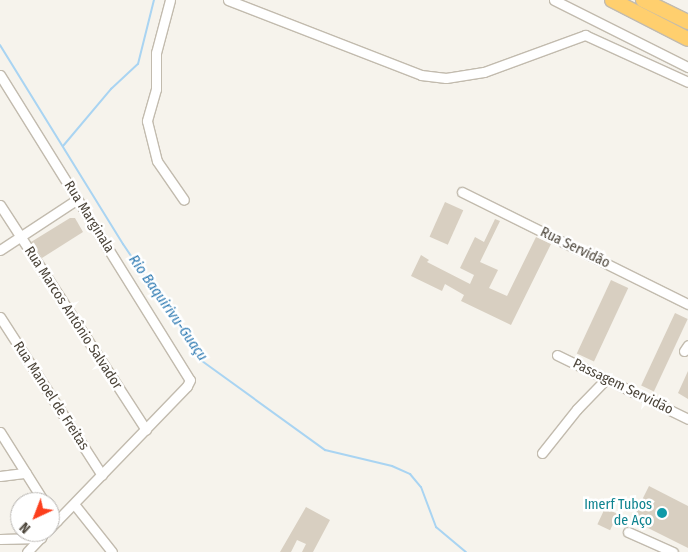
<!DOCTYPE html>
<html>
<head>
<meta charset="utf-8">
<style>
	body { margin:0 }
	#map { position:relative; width:688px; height:552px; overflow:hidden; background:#f6f3ec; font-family:"Fira Sans Condensed",sans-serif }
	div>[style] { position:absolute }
	.stream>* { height:2px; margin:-1px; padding:0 1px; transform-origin:1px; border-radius:1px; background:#a9d4f2 }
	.building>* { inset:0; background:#d8cfc1; transform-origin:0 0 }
	.roads { filter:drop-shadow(1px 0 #c2bbae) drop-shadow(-1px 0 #c2bbae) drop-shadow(0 1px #c2bbae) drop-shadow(0 -1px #c2bbae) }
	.minor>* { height:9px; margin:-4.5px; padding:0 4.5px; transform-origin:4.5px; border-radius:4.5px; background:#fff }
	.highway>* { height:14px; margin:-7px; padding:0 7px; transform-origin:7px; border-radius:7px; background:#ffcf6e }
	.dots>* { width:14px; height:14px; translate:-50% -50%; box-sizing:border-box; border:2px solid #fff; border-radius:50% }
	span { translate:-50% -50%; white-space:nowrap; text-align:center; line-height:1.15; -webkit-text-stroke:5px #fff; paint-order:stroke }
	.street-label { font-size:14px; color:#4b4439 }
	.culture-label { font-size:14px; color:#0d838f }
	.right { translate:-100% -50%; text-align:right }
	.water-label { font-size:15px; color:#2e7ab2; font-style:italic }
	.north { position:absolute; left:10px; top:492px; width:50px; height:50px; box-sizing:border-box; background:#fff; border:1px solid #b7b4b0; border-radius:50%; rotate:223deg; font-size:14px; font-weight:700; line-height:20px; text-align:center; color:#4b4439 }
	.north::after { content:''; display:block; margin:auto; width:18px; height:22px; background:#fc3f1d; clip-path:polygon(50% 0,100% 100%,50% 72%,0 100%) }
</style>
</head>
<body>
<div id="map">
	<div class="stream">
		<div style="left:0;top:45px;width:234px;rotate:58.3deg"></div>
		<div style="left:123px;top:244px;width:141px;rotate:56deg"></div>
		<div style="left:202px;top:361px;width:152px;rotate:35.9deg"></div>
		<div style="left:325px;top:450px;width:69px;rotate:13.4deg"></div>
		<div style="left:392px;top:466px;width:20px;rotate:24deg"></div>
		<div style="left:410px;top:474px;width:17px;rotate:50deg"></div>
		<div style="left:421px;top:487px;width:43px;rotate:69.4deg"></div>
		<div style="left:436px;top:527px;width:39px;rotate:40deg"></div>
		<div style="left:63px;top:146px;width:75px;rotate:-49.9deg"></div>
		<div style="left:111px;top:89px;width:37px;rotate:-43deg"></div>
		<div style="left:138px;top:64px;width:66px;rotate:-76deg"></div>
	</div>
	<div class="building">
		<div style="left:445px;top:202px;width:20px;height:38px;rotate:24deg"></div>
		<div style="clip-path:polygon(70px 218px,75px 218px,83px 232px,42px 258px,31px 242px)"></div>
		<div style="clip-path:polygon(495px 219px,500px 221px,480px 262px,498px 270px,489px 288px,507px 296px,536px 237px,551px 244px,511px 325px,461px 301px,464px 295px,445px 284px,442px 291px,411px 276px,421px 255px,429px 260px,427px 262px,470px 284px,474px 275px,460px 268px,475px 237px,484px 242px)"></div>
		<div style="left:611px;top:280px;width:19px;height:81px;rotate:25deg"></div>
		<div style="left:675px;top:313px;width:14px;height:80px;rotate:25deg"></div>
		<div style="clip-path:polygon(688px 371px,688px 399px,678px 393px)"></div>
		<div style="clip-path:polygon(649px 486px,688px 506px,688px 548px,632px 520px)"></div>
		<div style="clip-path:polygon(306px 507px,330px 520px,313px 552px,302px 552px,306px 544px,297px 540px,291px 552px,280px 552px)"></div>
		<div style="left:605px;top:508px;width:14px;height:18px;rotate:25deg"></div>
	</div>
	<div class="roads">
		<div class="minor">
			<div style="left:170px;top:0;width:55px;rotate:104.8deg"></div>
			<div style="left:156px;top:53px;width:36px;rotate:90deg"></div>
			<div style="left:156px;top:89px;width:33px;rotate:106deg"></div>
			<div style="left:147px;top:121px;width:41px;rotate:76deg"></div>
			<div style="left:157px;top:161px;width:47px;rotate:55.3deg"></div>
			<div style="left:228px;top:0;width:207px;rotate:21.2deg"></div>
			<div style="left:421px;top:75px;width:25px;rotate:7deg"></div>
			<div style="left:446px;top:78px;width:38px;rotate:-9deg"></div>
			<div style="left:484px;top:72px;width:108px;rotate:-20.1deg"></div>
			<div style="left:585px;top:35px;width:113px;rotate:24.5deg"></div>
			<div style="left:554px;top:0;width:150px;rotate:26.6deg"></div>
			<div style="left:0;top:75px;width:359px;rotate:58.1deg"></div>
			<div style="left:190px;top:380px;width:7px;rotate:117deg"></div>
			<div style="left:187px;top:386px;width:197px;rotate:134deg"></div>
			<div style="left:462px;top:192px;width:252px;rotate:26.4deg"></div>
			<div style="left:0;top:205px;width:268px;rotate:57deg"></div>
			<div style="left:0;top:250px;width:91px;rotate:-33.3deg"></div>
			<div style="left:0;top:317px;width:188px;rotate:57.2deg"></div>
			<div style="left:684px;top:351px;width:7px;rotate:-56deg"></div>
			<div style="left:557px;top:355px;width:146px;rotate:26deg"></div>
			<div style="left:0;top:432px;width:83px;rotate:57.8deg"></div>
			<div style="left:542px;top:453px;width:56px;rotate:-51.5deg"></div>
			<div style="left:577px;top:409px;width:42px;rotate:-46deg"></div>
			<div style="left:0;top:476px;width:26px;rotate:-7deg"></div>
			<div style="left:74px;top:504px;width:61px;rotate:51.6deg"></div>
			<div style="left:50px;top:511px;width:12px;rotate:55deg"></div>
			<div style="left:628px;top:532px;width:49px;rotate:24deg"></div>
			<div style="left:0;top:539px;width:41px;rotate:-1.4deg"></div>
			<div style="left:27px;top:552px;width:22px;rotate:-47deg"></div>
		</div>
		<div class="highway">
			<div style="left:612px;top:0;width:85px;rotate:27.2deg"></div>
			<div style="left:643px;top:0;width:50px;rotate:26.1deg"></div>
		</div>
	</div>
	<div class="dots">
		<div style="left:662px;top:513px;background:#0f9aa8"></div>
	</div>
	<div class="street-label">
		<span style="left:89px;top:217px;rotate:58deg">Rua Marginala</span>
		<span style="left:575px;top:248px;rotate:26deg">Rua Servidão</span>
		<span style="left:73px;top:318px;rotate:57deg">Rua Marcos Antônio Salvador</span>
		<span style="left:623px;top:387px;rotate:26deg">Passagem Servidão</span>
		<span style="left:51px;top:396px;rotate:57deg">Rua Manoel de Freitas</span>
	</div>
	<div class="culture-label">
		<span class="right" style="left:652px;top:513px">Imerf Tubos<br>de Aço</span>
	</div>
	<div class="water-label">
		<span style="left:168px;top:308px;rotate:55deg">Rio Baquirivu-Guaçu</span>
	</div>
	<div class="north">N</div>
</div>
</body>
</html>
